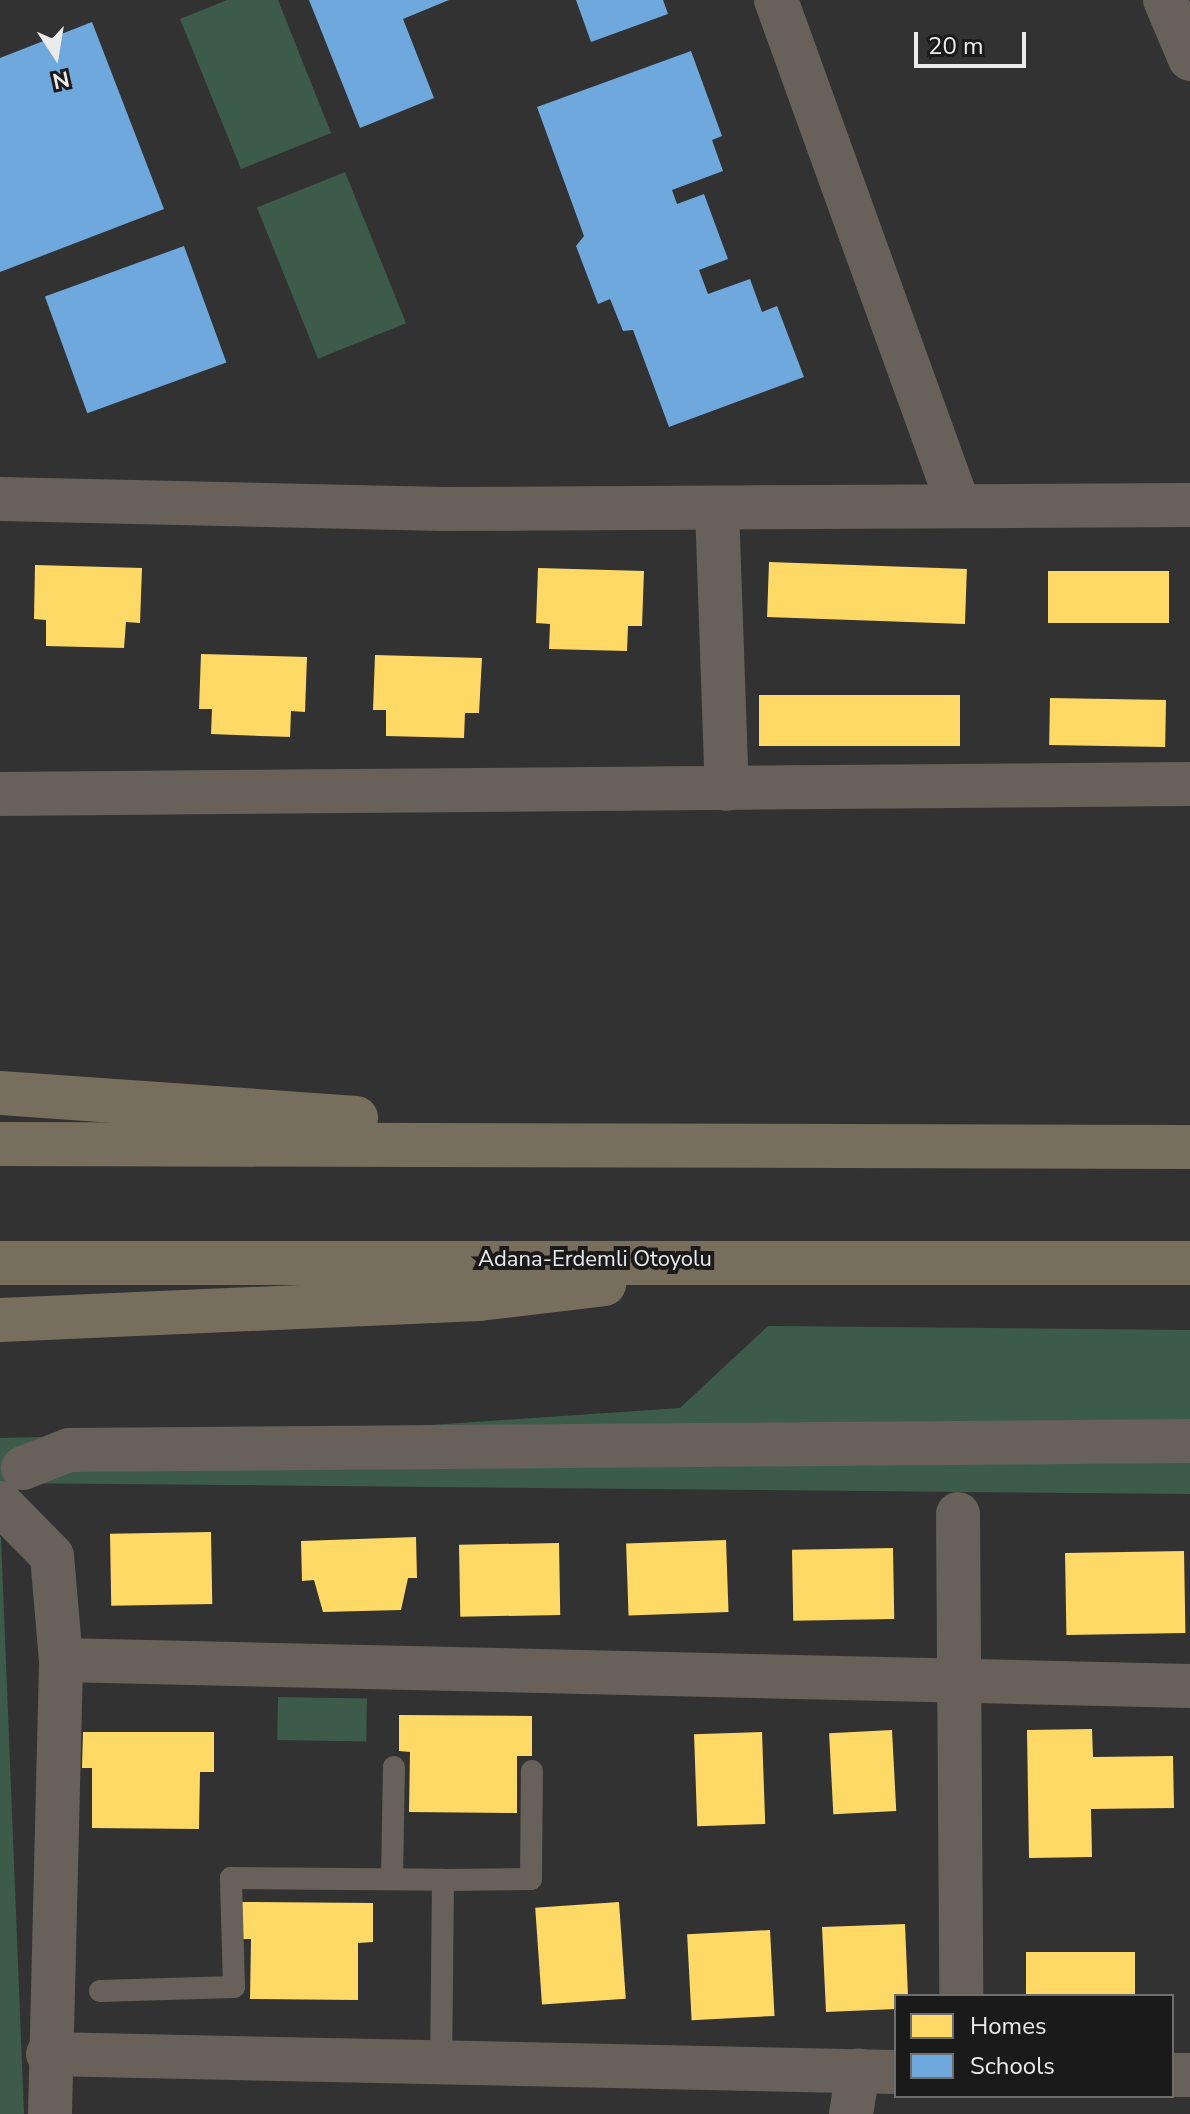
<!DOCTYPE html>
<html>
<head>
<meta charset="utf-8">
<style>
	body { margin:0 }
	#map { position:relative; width:1190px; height:2114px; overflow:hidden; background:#323232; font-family:"Nunito Sans",sans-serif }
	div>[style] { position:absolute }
	.green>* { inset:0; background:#3c5b4b; transform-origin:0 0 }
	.homes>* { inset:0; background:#ffd966; transform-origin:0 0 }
	.schools>* { inset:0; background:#6fa8dc; transform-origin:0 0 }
	.service>* { height:22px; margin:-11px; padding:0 11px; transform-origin:11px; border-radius:11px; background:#676159 }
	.minor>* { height:44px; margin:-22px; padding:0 22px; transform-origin:22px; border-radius:22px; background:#676159 }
	.tertiary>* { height:44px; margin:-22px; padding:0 22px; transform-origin:22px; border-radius:22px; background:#676159 }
	.motorway>* { height:44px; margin:-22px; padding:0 22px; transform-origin:22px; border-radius:22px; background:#786e5e }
	span { translate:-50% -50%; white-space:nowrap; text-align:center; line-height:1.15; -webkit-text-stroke:8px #1a1a1a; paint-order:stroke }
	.street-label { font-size:22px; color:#ecebec }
	.legend { position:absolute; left:894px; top:1994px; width:280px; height:104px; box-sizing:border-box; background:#1a1a1a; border:2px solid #6e6e6e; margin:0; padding:10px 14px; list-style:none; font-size:24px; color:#ecebec }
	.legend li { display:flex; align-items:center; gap:16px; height:40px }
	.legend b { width:40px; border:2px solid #6e6e6e }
	.north { position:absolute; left:16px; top:16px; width:80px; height:80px; -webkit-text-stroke:6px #1a1a1a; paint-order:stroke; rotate:168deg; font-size:22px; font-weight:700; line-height:32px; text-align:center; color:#ecebec }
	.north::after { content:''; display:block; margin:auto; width:28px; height:36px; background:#ecebec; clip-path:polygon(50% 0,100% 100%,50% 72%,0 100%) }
	.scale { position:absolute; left:914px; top:32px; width:112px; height:36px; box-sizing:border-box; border:4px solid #ecebec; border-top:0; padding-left:10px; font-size:24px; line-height:28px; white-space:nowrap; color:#ecebec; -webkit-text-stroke:6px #1a1a1a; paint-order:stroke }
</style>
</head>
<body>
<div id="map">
	<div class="green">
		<div style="clip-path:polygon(227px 0,278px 0,331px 133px,241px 169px,180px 19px)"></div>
		<div style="left:345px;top:172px;width:163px;height:95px;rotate:68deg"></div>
		<div style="clip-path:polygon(768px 1326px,1190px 1330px,1190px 1494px,0 1483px,0 1438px,387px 1428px,680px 1408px)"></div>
		<div style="clip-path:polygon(0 1537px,1px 1537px,24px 2114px,0 2114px)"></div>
		<div style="left:278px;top:1697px;width:89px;height:43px;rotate:1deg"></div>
	</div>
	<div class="homes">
		<div style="left:769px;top:562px;width:198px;height:55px;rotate:2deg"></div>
		<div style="clip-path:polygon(35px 565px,142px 568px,140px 623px,126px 622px,124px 648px,46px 646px,46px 620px,34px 619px)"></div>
		<div style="clip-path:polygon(538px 568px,644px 571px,642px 626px,628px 626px,627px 651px,549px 649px,550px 624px,536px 623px)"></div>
		<div style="left:1048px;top:571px;width:121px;height:52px"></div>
		<div style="clip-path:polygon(201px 654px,307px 657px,305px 712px,291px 711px,290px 737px,211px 734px,212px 709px,199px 709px)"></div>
		<div style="clip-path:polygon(375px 655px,482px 658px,479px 713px,465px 713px,464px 738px,386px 736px,386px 710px,373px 710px)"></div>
		<div style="left:759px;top:695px;width:201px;height:51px"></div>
		<div style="left:1050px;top:698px;width:116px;height:47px;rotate:1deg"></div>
		<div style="left:211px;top:1532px;width:72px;height:101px;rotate:89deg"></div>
		<div style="clip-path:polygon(416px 1537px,417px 1578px,408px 1578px,401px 1610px,323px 1612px,314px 1580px,302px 1581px,301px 1541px)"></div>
		<div style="left:726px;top:1540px;width:72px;height:100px;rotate:88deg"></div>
		<div style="left:559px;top:1543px;width:72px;height:100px;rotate:89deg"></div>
		<div style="left:893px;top:1548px;width:71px;height:101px;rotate:89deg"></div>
		<div style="left:1184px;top:1551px;width:82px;height:119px;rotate:89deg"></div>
		<div style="clip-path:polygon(399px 1715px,532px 1716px,532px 1756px,517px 1756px,517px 1813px,409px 1812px,410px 1752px,399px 1751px)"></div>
		<div style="clip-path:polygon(1092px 1729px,1093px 1757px,1173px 1756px,1174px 1808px,1091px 1809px,1092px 1857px,1029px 1858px,1027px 1730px)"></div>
		<div style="left:892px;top:1730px;width:81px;height:63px;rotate:87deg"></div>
		<div style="clip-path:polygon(83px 1732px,214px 1732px,214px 1772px,200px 1772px,199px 1829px,92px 1828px,92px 1768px,82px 1768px)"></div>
		<div style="left:762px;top:1732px;width:92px;height:68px;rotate:88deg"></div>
		<div style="clip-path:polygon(241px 1902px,373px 1903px,373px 1942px,358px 1943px,358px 2000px,250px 1999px,251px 1939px,240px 1939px)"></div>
		<div style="left:619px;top:1902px;width:97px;height:84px;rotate:86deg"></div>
		<div style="clip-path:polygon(905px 1924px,908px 1996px,896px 1996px,896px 2009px,826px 2012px,822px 1927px)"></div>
		<div style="left:770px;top:1930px;width:86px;height:83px;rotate:87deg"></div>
		<div style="left:1135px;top:1952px;width:44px;height:109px;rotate:90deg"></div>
	</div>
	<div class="schools">
		<div style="clip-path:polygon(309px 0,449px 0,403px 19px,434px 98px,360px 128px)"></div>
		<div style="clip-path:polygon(576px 0,663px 0,668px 14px,591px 42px)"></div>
		<div style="clip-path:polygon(92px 22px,164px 209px,0 272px,0 58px)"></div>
		<div style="clip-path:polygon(691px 51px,722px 136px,712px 140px,723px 171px,672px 190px,677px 204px,704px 194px,728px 259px,699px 270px,708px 294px,750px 279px,762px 312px,777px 306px,804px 377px,669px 427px,633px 330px,623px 331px,610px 299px,598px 304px,576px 246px,584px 236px,537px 107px)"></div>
		<div style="left:184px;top:246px;width:124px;height:148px;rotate:70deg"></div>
	</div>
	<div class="service">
		<div style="left:392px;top:1879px;width:112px;rotate:-89deg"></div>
		<div style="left:443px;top:1880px;width:88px;rotate:-0.7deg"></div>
		<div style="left:531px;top:1879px;width:108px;rotate:-89.5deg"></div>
		<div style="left:100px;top:1991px;width:134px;rotate:-1.7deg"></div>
		<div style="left:234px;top:1987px;width:109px;rotate:-91.6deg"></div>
		<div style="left:231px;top:1878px;width:212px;rotate:0.5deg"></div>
		<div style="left:443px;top:1880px;width:182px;rotate:90.6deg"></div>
	</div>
	<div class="minor">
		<div style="left:776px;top:0;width:536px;rotate:70.14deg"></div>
		<div style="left:1165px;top:0;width:64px;rotate:67deg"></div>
		<div style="left:0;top:499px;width:444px;rotate:1.3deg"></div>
		<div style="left:444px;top:509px;width:746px;rotate:-0.31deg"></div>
		<div style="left:717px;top:508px;width:281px;rotate:88deg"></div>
		<div style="left:0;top:794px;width:1190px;rotate:-0.48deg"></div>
		<div style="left:23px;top:1468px;width:49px;rotate:-21.4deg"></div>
		<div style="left:69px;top:1450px;width:1121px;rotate:-0.46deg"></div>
		<div style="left:0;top:1503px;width:74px;rotate:45.5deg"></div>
		<div style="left:52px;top:1556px;width:104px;rotate:85.1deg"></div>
		<div style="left:958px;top:1514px;width:482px;rotate:89.6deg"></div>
		<div style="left:48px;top:2054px;width:848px;rotate:1.22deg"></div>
		<div style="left:1172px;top:2075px;width:18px"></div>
		<div style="left:851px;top:2114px;width:44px;rotate:-80.8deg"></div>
	</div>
	<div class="tertiary">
		<div style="left:50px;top:2114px;width:454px;rotate:-88.6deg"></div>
		<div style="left:61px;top:1660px;width:1129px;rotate:1.32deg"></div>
	</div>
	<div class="motorway">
		<div style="left:0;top:1093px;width:357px;rotate:4deg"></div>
		<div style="left:0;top:1144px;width:1190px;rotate:0.14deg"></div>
		<div style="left:0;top:1263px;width:1190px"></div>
		<div style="left:0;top:1320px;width:479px;rotate:-2.5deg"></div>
		<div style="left:479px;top:1299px;width:126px;rotate:-6.8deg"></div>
	</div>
	<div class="street-label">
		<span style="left:595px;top:1260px">Adana-Erdemli Otoyolu</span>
	</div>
	<ul class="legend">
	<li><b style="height:22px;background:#ffd966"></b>Homes</li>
	<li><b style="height:22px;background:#6fa8dc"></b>Schools</li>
	</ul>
	<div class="north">N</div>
	<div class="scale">20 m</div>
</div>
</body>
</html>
